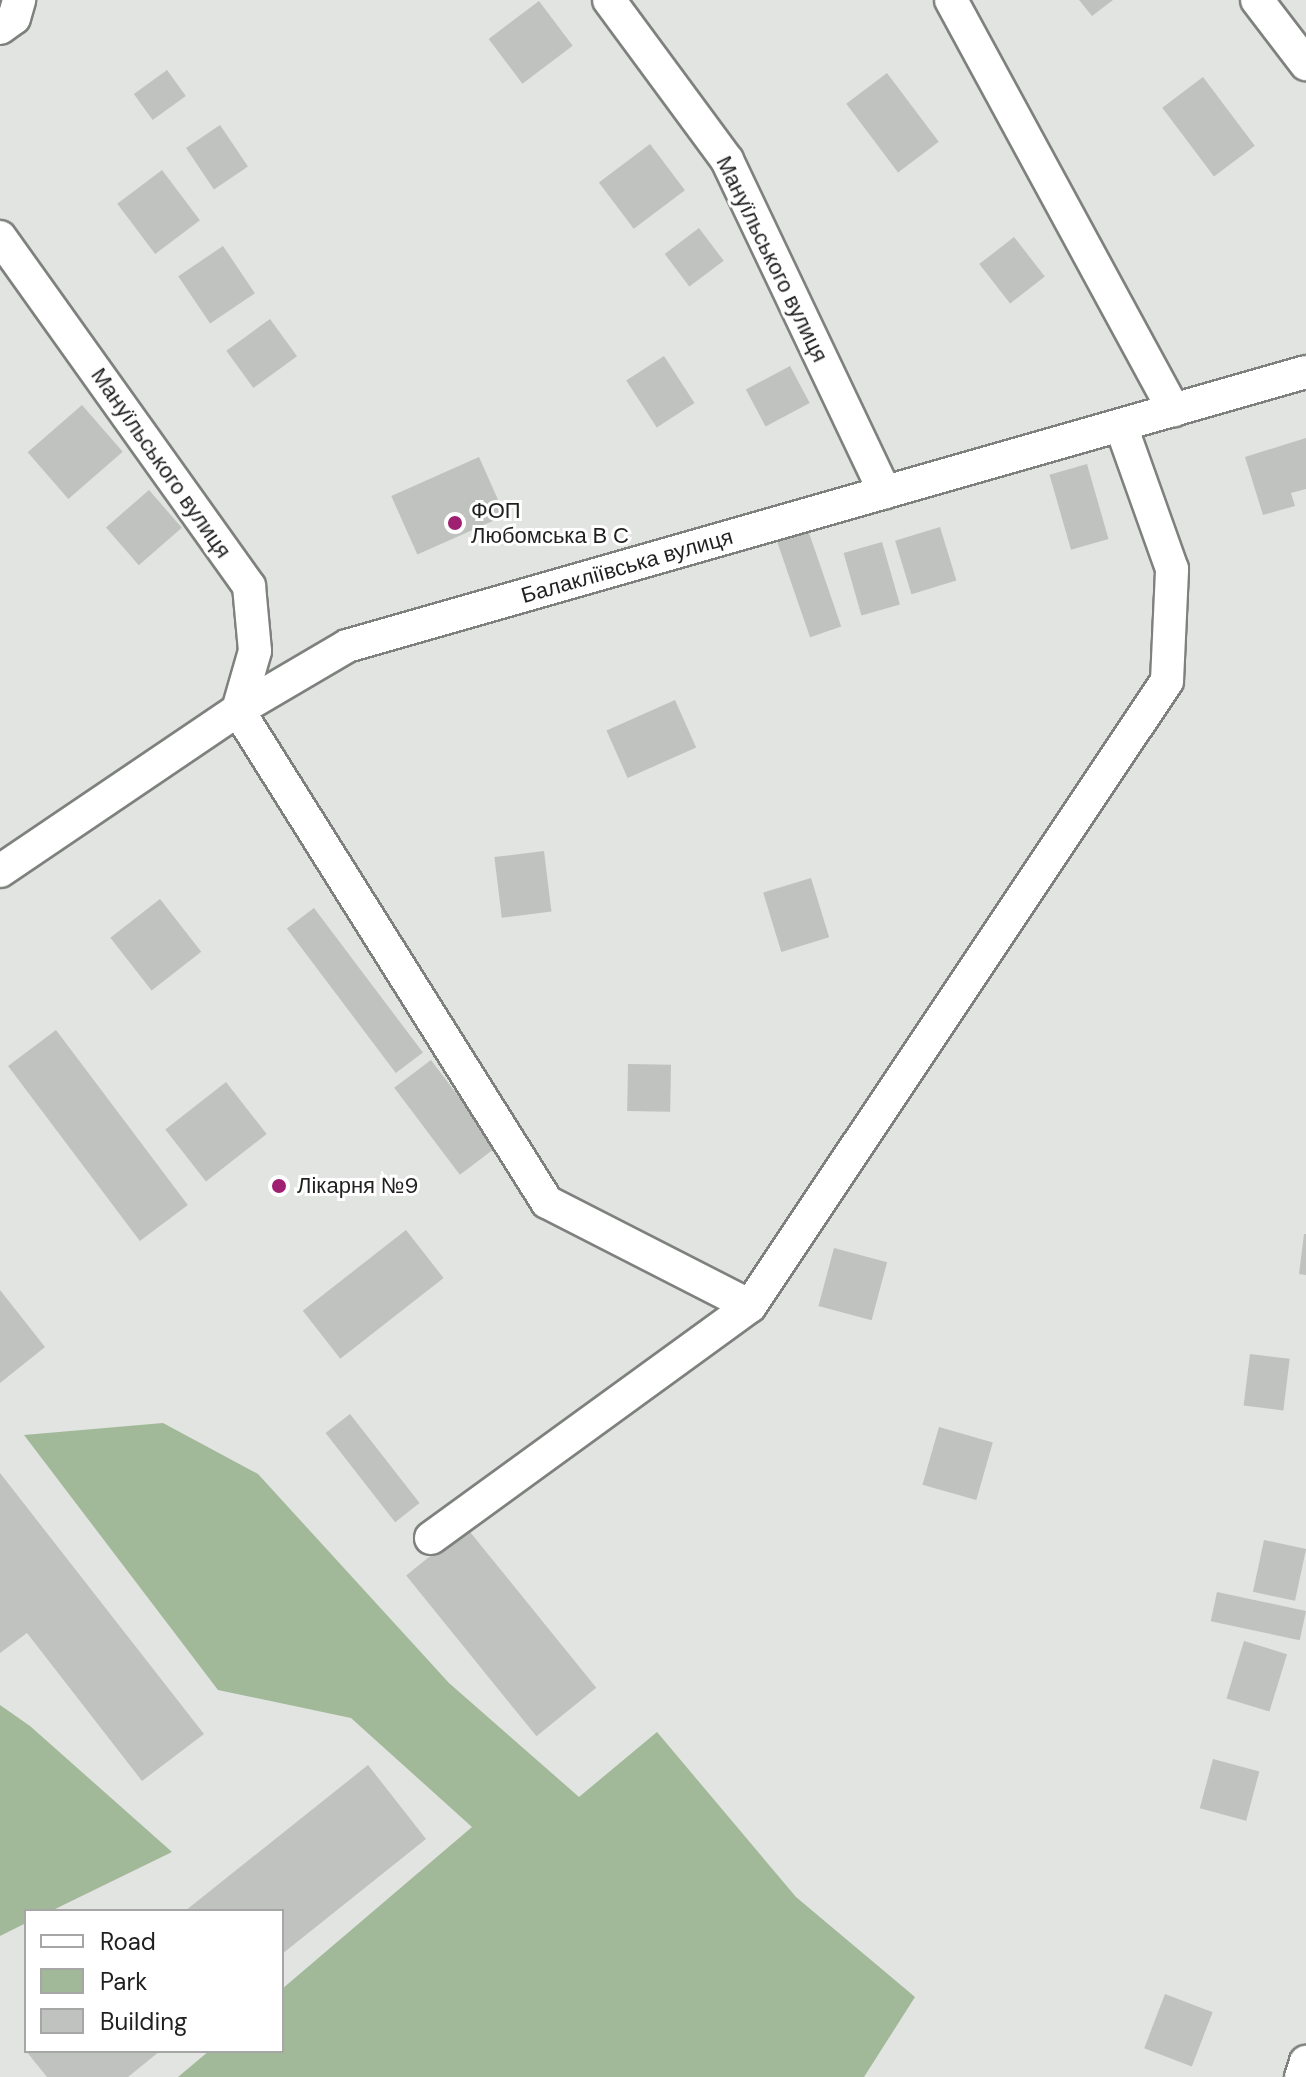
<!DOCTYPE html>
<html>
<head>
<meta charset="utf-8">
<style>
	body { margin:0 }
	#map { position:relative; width:1306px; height:2077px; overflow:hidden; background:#e1e4e0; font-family:"DM Sans",sans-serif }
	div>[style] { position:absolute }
	.green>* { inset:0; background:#a1b998 }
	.building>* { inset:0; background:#bfc2be; transform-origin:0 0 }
	.roads { filter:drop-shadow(2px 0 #7e817d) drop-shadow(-2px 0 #7e817d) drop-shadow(0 2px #7e817d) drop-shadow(0 -2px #7e817d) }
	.minor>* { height:32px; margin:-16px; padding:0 16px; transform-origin:16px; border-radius:16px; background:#fff }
	.dots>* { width:22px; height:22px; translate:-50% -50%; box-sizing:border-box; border:4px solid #fff; border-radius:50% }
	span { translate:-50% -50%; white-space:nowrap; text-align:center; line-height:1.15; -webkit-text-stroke:6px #fff; paint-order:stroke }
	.street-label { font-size:22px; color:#1f201f }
	.poi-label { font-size:22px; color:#1f201f }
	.left { translate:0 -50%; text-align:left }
	.legend { position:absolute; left:24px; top:1909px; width:260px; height:144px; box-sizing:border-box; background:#fff; border:2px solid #a5a6a5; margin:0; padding:10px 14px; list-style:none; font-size:24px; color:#1f201f }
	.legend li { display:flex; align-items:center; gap:16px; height:40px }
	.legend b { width:40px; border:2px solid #a5a6a5 }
</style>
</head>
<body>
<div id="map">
	<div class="green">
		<div style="clip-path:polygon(163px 1423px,258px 1474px,449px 1683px,579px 1797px,657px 1732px,796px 1897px,915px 1997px,864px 2077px,178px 2077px,209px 2051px,282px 2051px,282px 1989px,472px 1827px,351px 1718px,218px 1690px,24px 1435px)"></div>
		<div style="clip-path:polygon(0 1705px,30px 1726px,172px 1852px,51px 1911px,26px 1911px,26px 1923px,0 1936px)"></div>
	</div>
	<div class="building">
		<div style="clip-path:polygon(1079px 0,1113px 0,1092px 16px)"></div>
		<div style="left:539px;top:1px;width:56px;height:63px;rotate:53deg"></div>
		<div style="left:167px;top:70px;width:32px;height:41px;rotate:54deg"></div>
		<div style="left:887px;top:73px;width:86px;height:51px;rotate:53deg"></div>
		<div style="left:1203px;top:77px;width:86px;height:51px;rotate:53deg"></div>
		<div style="left:220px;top:125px;width:50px;height:41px;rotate:56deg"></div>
		<div style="left:650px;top:144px;width:58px;height:64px;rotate:53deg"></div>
		<div style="left:162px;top:170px;width:63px;height:56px;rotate:53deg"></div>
		<div style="left:699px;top:228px;width:41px;height:43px;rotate:53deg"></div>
		<div style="left:1014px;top:237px;width:50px;height:44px;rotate:52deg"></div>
		<div style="left:223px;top:246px;width:57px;height:54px;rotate:56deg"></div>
		<div style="left:270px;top:319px;width:46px;height:54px;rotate:54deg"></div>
		<div style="left:664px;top:356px;width:56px;height:45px;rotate:57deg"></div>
		<div style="left:790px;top:366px;width:42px;height:50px;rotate:62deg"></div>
		<div style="left:82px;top:405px;width:62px;height:72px;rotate:49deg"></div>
		<div style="clip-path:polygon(1306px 438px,1306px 489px,1291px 493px,1295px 506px,1263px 515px,1245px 457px)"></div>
		<div style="left:479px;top:457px;width:64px;height:96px;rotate:66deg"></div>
		<div style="left:1087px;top:464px;width:78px;height:39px;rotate:74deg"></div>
		<div style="left:149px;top:490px;width:50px;height:57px;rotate:49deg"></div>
		<div style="left:940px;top:527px;width:56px;height:47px;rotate:73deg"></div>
		<div style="left:808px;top:530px;width:102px;height:33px;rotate:71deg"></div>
		<div style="left:882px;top:542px;width:65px;height:40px;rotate:74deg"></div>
		<div style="left:675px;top:700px;width:52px;height:75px;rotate:66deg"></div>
		<div style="left:544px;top:851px;width:61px;height:50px;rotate:83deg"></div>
		<div style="left:811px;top:878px;width:62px;height:50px;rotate:73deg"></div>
		<div style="left:160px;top:899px;width:67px;height:63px;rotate:52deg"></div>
		<div style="left:314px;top:908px;width:181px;height:34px;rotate:53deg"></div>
		<div style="left:56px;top:1030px;width:219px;height:60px;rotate:53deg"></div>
		<div style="left:431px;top:1060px;width:109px;height:46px;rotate:53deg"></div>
		<div style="left:628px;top:1064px;width:43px;height:47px;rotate:1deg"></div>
		<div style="left:226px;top:1082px;width:66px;height:77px;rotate:52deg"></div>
		<div style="left:406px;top:1230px;width:61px;height:131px;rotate:52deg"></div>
		<div style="clip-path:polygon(1304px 1234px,1306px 1234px,1306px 1275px,1299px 1274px)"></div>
		<div style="left:834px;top:1248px;width:55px;height:60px;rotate:15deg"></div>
		<div style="clip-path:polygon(0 1290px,45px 1347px,0 1383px)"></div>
		<div style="left:1250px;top:1354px;width:40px;height:52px;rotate:7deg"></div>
		<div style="left:350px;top:1414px;width:113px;height:31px;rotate:52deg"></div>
		<div style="left:939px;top:1427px;width:56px;height:60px;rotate:16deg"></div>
		<div style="clip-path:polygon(0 1473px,204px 1734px,142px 1781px,27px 1633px,0 1653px)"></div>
		<div style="left:466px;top:1527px;width:207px;height:77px;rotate:51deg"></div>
		<div style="left:1264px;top:1540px;width:43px;height:53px;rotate:12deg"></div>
		<div style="left:1217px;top:1592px;width:91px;height:30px;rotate:12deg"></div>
		<div style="left:1244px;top:1641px;width:45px;height:60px;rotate:17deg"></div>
		<div style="left:1213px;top:1759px;width:48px;height:51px;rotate:15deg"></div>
		<div style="clip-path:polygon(368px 1765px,426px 1839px,282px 1954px,282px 1911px,185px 1911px)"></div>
		<div style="left:1165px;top:1994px;width:51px;height:58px;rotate:21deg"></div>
		<div style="clip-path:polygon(26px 2051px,160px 2051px,128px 2077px,47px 2077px)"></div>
	</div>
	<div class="roads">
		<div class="minor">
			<div style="left:609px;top:0;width:199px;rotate:53.6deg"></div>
			<div style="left:727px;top:160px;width:368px;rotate:64.6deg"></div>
			<div style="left:951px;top:0;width:467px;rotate:61.5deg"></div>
			<div style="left:1257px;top:0;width:81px;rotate:52.6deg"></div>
			<div style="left:0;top:28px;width:17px;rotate:-36deg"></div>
			<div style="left:14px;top:18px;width:19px;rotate:-74deg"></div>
			<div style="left:0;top:237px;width:429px;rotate:54.5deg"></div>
			<div style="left:249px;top:586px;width:65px;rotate:84.7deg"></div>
			<div style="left:255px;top:651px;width:61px;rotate:106.1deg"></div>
			<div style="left:238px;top:710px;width:581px;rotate:57.87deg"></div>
			<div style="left:547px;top:1202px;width:228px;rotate:27.1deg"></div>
			<div style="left:0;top:871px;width:287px;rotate:-34.1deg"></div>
			<div style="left:238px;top:710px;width:126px;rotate:-30.4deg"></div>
			<div style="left:347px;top:646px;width:997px;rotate:-15.95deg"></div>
			<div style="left:431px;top:1538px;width:394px;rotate:-36deg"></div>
			<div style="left:750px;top:1306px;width:751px;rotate:-56.29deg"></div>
			<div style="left:1167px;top:681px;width:112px;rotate:-87.4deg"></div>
			<div style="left:1172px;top:569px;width:152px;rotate:-109.6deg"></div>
			<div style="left:1301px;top:2077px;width:16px;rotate:-72deg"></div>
		</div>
	</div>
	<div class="dots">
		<div style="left:455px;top:523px;background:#9f1f71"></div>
		<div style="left:279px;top:1186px;background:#9f1f71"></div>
	</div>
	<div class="street-label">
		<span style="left:772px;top:259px;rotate:64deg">Мануїльського вулиця</span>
		<span style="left:161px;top:463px;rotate:55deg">Мануїльського вулиця</span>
		<span style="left:627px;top:566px;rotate:-16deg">Балакліївська вулиця</span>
	</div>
	<div class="poi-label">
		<span class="left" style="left:471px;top:523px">ФОП<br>Любомська В С</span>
		<span class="left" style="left:297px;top:1186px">Лікарня №9</span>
	</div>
	<ul class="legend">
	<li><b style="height:10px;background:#fff"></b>Road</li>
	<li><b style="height:22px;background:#a1b998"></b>Park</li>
	<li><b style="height:22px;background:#bfc2be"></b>Building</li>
	</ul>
</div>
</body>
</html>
